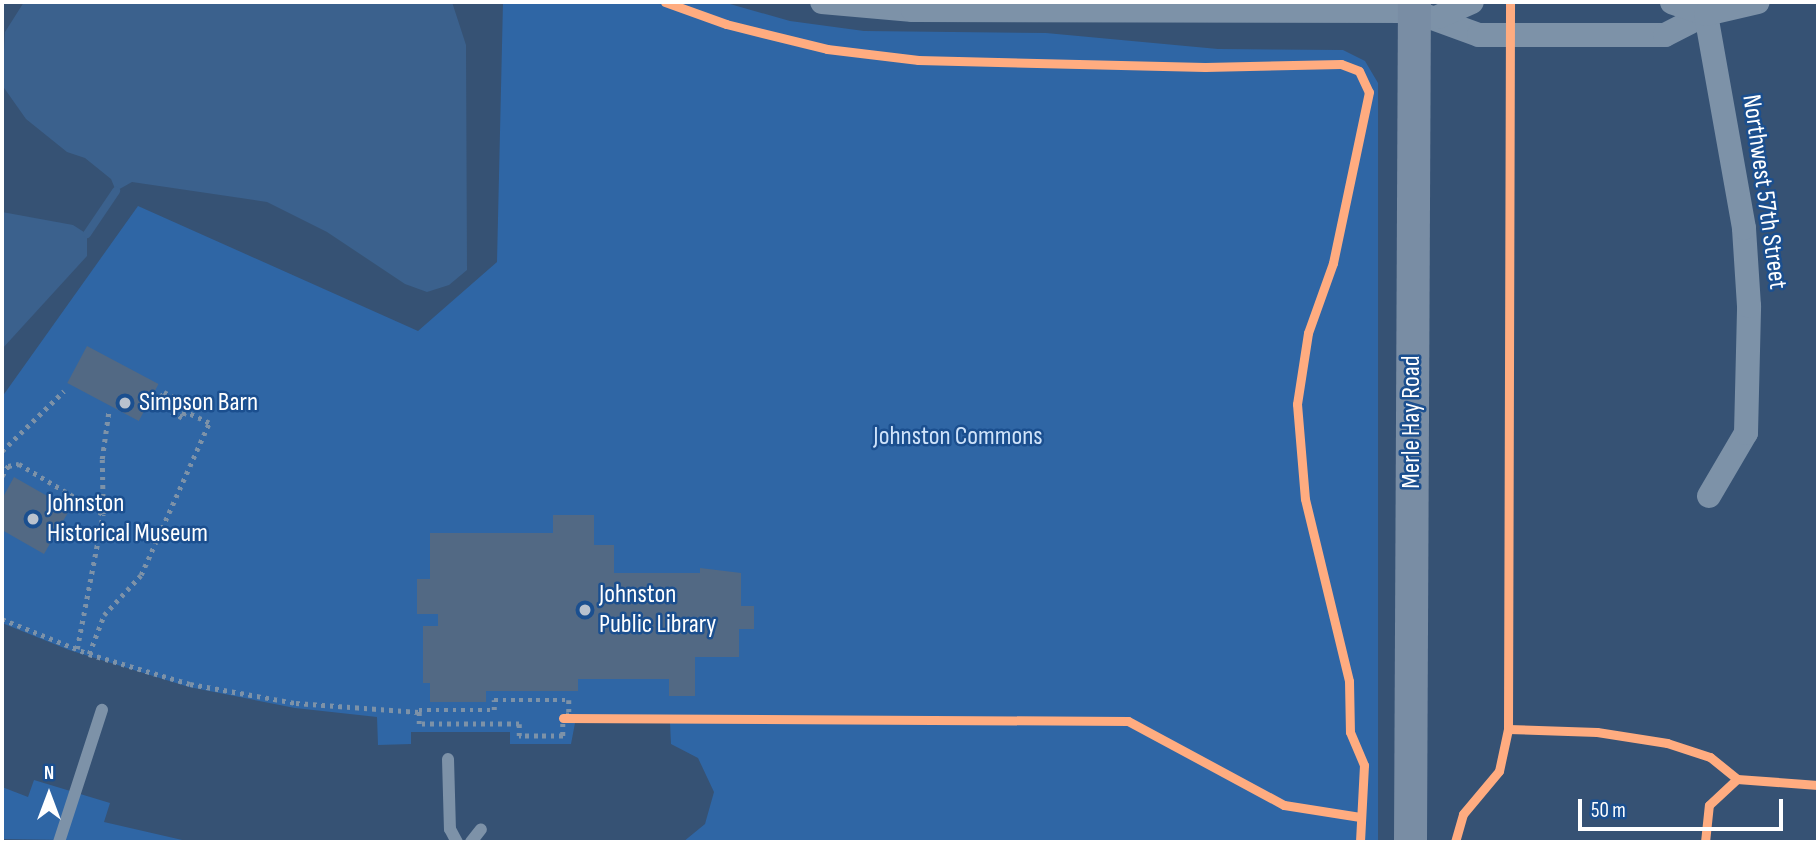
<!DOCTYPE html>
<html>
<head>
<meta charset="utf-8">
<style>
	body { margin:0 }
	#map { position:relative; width:1820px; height:844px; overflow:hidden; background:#365274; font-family:"Sofia Sans Condensed",sans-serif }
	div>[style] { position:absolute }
	.green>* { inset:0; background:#2f66a5 }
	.water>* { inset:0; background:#3b618d }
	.stream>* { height:8px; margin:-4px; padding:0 4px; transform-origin:4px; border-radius:4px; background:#3b618d }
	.building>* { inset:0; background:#526984; transform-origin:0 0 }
	.path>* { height:4.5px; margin-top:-2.25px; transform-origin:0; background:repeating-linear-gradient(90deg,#7d92a8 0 3.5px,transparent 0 8.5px) }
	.lane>* { height:12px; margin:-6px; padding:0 6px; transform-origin:6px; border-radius:6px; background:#7d92a8 }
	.street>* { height:24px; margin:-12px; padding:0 12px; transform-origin:12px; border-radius:12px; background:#7d92a8 }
	.secondary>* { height:33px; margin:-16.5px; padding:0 16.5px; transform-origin:16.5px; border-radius:16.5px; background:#798da4 }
	.cycleway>* { height:9px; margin:-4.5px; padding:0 4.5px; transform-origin:4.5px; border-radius:4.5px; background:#ffac80 }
	.dots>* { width:19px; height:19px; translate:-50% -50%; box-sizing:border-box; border:4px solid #1b4f8f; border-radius:50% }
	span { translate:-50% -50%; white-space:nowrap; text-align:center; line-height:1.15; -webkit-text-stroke:5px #1b4f8f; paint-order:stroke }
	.street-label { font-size:26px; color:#fff }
	.poi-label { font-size:26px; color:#fff }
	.left { translate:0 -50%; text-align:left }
	.park-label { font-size:26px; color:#cfe3fa }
	.frame { position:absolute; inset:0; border:4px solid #fff; pointer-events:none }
	.north { position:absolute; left:14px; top:760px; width:70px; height:70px; -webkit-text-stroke:5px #1b4f8f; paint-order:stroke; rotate:0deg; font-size:19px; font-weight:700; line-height:28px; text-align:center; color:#fff }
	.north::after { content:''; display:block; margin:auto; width:24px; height:32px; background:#fff; clip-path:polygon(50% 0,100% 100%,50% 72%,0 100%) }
	.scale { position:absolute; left:1578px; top:799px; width:205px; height:32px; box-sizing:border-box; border:4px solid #fff; border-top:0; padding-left:9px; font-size:21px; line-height:24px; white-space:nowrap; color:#fff; -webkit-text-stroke:5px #1b4f8f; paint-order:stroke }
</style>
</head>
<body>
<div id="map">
	<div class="green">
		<div style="clip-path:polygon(503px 2px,723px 2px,790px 21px,864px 31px,1046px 33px,1218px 49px,1343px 50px,1365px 61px,1378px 83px,1378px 842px,683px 842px,705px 824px,714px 792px,698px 758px,671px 744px,670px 723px,575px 723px,571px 744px,510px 744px,510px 732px,411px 732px,411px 744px,378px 745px,377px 717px,295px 708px,189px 687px,69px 650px,2px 623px,2px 397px,138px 206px,418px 331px,497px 262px)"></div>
		<div style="clip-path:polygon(34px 780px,110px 803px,104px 822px,191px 842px,2px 839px,2px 787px,28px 797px)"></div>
	</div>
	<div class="water">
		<div style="clip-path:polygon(24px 2px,452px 2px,466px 45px,467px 270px,449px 285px,427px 292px,405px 284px,327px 232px,267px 202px,132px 182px,116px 191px,111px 179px,85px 158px,67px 152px,26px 119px,2px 85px,5px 32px)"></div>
		<div style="clip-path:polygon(2px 212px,73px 225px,87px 234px,87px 256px,2px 349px)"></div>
	</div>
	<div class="stream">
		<div style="left:87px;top:234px;width:52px;rotate:-56deg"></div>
	</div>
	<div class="building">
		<div style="left:87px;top:346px;width:81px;height:42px;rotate:28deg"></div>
		<div style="clip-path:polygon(14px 477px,70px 509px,44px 554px,2px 530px,2px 499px)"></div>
		<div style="clip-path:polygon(553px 515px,594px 515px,594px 545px,614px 545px,614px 573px,700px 573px,700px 568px,741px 573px,741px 606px,754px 606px,754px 629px,739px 629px,739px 657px,695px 657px,695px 696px,669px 696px,669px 679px,578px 679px,578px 691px,486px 691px,486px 702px,430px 702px,430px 683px,423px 683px,423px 626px,438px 626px,438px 614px,417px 614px,417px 579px,430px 579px,430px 533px,553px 533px)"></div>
	</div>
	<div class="path">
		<div style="left:164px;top:392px;width:28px;rotate:27deg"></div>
		<div style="left:189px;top:405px;width:15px;rotate:118deg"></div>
		<div style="left:182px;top:418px;width:29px;rotate:-151deg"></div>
		<div style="left:157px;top:404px;width:14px;rotate:-60deg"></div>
		<div style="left:2px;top:451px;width:86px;rotate:-44.1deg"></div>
		<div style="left:2px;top:476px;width:12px;rotate:-59deg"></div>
		<div style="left:8px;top:466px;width:11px;rotate:-10deg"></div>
		<div style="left:19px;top:464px;width:98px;rotate:30.8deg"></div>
		<div style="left:2px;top:619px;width:94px;rotate:21.9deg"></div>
		<div style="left:89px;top:654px;width:105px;rotate:16.5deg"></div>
		<div style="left:190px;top:684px;width:108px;rotate:10.2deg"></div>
		<div style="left:296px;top:703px;width:123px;rotate:4.2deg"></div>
		<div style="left:77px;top:649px;width:137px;rotate:-79.1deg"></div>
		<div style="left:103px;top:514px;width:55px;rotate:-91deg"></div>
		<div style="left:102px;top:459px;width:50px;rotate:-82deg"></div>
		<div style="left:89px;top:654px;width:42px;rotate:-69deg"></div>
		<div style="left:104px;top:615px;width:54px;rotate:-47.2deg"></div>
		<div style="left:141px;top:575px;width:167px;rotate:-65.9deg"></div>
		<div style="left:209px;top:423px;width:26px;rotate:-155deg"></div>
		<div style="left:494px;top:700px;width:75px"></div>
		<div style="left:569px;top:700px;width:15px;rotate:90deg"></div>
		<div style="left:569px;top:715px;width:6px;rotate:180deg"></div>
		<div style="left:563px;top:715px;width:21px;rotate:90deg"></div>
		<div style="left:563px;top:736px;width:44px;rotate:180deg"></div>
		<div style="left:519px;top:736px;width:12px;rotate:-90deg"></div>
		<div style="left:519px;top:724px;width:100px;rotate:180deg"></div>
		<div style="left:419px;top:724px;width:14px;rotate:-90deg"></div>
		<div style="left:419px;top:710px;width:75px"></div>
		<div style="left:494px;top:710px;width:10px;rotate:-90deg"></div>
	</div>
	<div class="lane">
		<div style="left:448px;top:759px;width:70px;rotate:88.4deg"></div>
		<div style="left:450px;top:829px;width:15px;rotate:62deg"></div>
		<div style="left:59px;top:842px;width:139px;rotate:-72deg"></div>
		<div style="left:471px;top:842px;width:16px;rotate:-52deg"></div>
	</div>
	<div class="street">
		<div style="left:822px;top:2px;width:91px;rotate:5deg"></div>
		<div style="left:913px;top:10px;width:500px;rotate:0.11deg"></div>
		<div style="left:1413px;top:11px;width:70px;rotate:20deg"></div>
		<div style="left:1479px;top:35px;width:186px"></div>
		<div style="left:1665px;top:35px;width:46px;rotate:-27.1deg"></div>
		<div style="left:1706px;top:14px;width:36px;rotate:-161deg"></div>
		<div style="left:1438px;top:17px;width:37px;rotate:-24deg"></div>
		<div style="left:1709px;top:496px;width:73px;rotate:-59.6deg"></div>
		<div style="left:1746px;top:433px;width:127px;rotate:-88.6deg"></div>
		<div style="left:1749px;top:306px;width:78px;rotate:-93.7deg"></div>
		<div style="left:1744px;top:228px;width:217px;rotate:-100.1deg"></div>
		<div style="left:1706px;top:14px;width:53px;rotate:-13deg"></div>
	</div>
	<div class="secondary">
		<div style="left:1410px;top:842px;width:840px;rotate:-89.73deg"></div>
	</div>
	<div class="cycleway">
		<div style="left:665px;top:2px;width:65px;rotate:19.8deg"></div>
		<div style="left:726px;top:24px;width:104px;rotate:13.9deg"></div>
		<div style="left:827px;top:49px;width:92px;rotate:6.9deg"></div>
		<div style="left:918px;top:60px;width:287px;rotate:1.4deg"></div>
		<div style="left:1205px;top:67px;width:136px;rotate:-1.3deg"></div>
		<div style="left:1341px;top:64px;width:19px;rotate:21deg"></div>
		<div style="left:1359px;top:71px;width:23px;rotate:65deg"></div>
		<div style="left:1369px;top:92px;width:175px;rotate:101.9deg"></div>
		<div style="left:1333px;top:263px;width:74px;rotate:109.7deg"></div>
		<div style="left:1308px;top:333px;width:72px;rotate:98.8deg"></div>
		<div style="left:1297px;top:404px;width:95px;rotate:85.2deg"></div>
		<div style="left:1305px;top:499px;width:187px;rotate:76.4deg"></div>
		<div style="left:1349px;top:681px;width:51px;rotate:88.9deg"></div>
		<div style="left:1350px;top:732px;width:36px;rotate:67deg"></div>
		<div style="left:1364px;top:765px;width:77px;rotate:93deg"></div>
		<div style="left:563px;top:718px;width:565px;rotate:0.3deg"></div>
		<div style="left:1128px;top:721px;width:177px;rotate:28.3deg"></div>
		<div style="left:1284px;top:805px;width:77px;rotate:9deg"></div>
		<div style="left:1508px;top:729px;width:89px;rotate:1.9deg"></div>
		<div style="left:1597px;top:732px;width:71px;rotate:8.9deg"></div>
		<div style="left:1667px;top:743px;width:45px;rotate:18deg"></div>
		<div style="left:1710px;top:757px;width:35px;rotate:39deg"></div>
		<div style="left:1455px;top:842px;width:29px;rotate:-74deg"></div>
		<div style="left:1463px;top:814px;width:56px;rotate:-50.1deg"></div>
		<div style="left:1499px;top:771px;width:43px;rotate:-77.9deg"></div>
		<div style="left:1508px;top:729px;width:727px;rotate:-89.84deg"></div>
		<div style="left:1705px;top:842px;width:37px;rotate:-84deg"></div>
		<div style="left:1709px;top:805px;width:38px;rotate:-43deg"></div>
		<div style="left:1737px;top:779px;width:81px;rotate:4.2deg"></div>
	</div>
	<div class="dots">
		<div style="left:125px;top:403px;background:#b9c2ce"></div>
		<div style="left:33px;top:519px;background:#b9c2ce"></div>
		<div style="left:585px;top:610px;background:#b9c2ce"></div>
	</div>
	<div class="street-label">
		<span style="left:1764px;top:192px;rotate:82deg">Northwest 57th Street</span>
		<span style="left:1412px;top:422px;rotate:-90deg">Merle Hay Road</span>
	</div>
	<div class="poi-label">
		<span class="left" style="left:139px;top:403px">Simpson Barn</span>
		<span class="left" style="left:47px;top:519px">Johnston<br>Historical Museum</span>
		<span class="left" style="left:599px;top:610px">Johnston<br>Public Library</span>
	</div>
	<div class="park-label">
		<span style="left:958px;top:437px">Johnston Commons</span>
	</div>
	<div class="frame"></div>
	<div class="north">N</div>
	<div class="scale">50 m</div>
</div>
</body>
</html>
